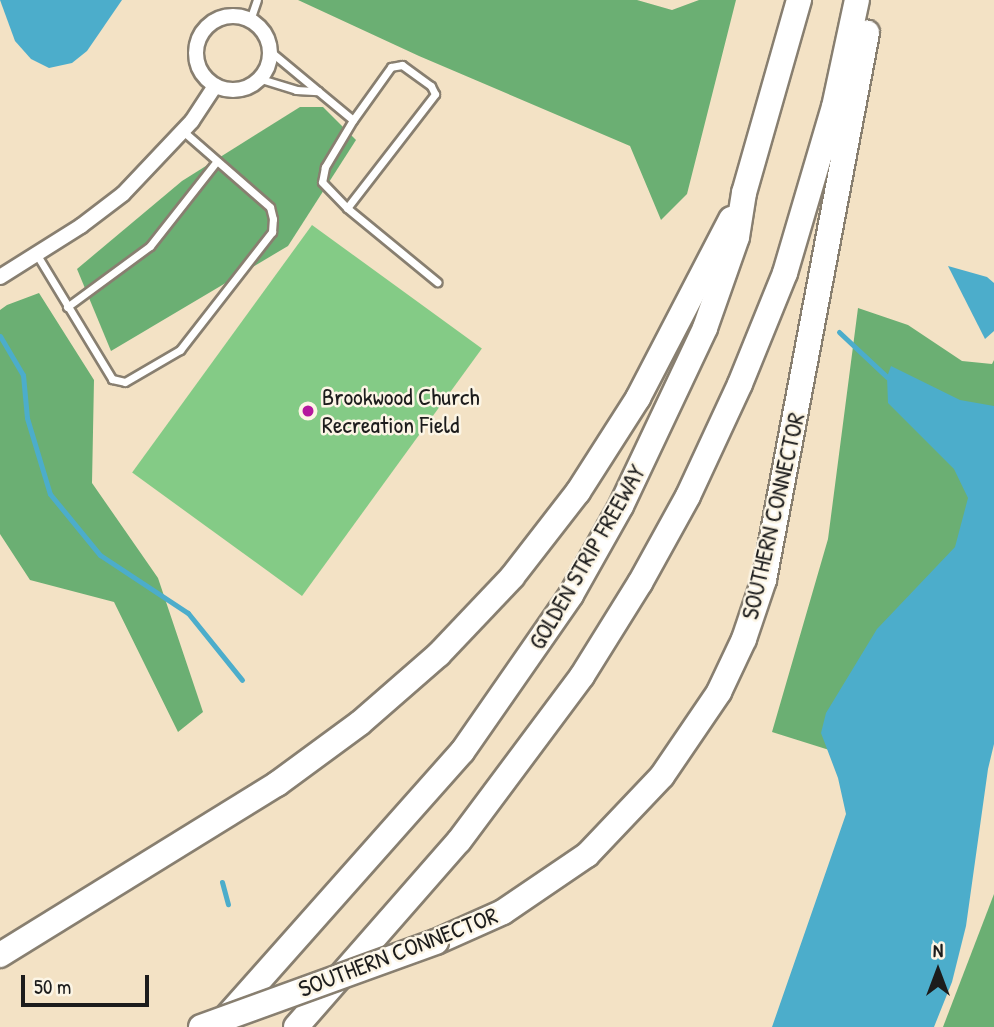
<!DOCTYPE html>
<html>
<head>
<meta charset="utf-8">
<style>
	body { margin:0 }
	#map { position:relative; width:994px; height:1027px; overflow:hidden; background:#f3e2c5; font-family:"Patrick Hand",sans-serif }
	div>[style] { position:absolute }
	.green>* { inset:0; background:#84cb86; transform-origin:0 0 }
	.forest>* { inset:0; background:#6baf73 }
	.water>* { inset:0; background:#4cadcb }
	.stream>* { height:5px; margin:-2.5px; padding:0 2.5px; transform-origin:2.5px; border-radius:2.5px; background:#4cadcb }
	.roads { filter:drop-shadow(2px 0 #887f70) drop-shadow(-2px 0 #887f70) drop-shadow(0 2px #887f70) drop-shadow(0 -2px #887f70) }
	.service>* { height:7px; margin:-3.5px; padding:0 3.5px; transform-origin:3.5px; border-radius:3.5px; background:#fff }
	.minor>* { height:14px; margin:-7px; padding:0 7px; transform-origin:7px; border-radius:7px; background:#fff }
	.minor>.ring { margin:-7px; padding:0; box-sizing:content-box; background:none; border:14px solid #fff; border-radius:50% }
	.motorway>* { height:24px; margin:-12px; padding:0 12px; transform-origin:12px; border-radius:12px; background:#fff }
	.bridges { filter:drop-shadow(2px 0 #887f70) drop-shadow(-2px 0 #887f70) drop-shadow(0 2px #887f70) drop-shadow(0 -2px #887f70) }
	.motorway-bridge>* { height:24px; margin:-12px; padding:0 12px; transform-origin:12px; border-radius:12px; background:#fff }
	.dots>* { width:19px; height:19px; translate:-50% -50%; box-sizing:border-box; border:4px solid #fcf5e5; border-radius:50% }
	span { translate:-50% -50%; white-space:nowrap; text-align:center; line-height:1.15; -webkit-text-stroke:5px #fcf5e5; paint-order:stroke }
	.poi-label { font-size:24px; color:#1c1c1c }
	.left { translate:0 -50%; text-align:left }
	.street-label { font-size:24px; color:#1c1c1c }
	.north { position:absolute; left:903px; top:936px; width:70px; height:70px; -webkit-text-stroke:5px #fcf5e5; paint-order:stroke; rotate:0deg; font-size:19px; font-weight:700; line-height:28px; text-align:center; color:#1c1c1c }
	.north::after { content:''; display:block; margin:auto; width:24px; height:32px; background:#1c1c1c; clip-path:polygon(50% 0,100% 100%,50% 72%,0 100%) }
	.scale { position:absolute; left:21px; top:975px; width:128px; height:32px; box-sizing:border-box; border:4px solid #1c1c1c; border-top:0; padding-left:9px; font-size:21px; line-height:24px; white-space:nowrap; color:#1c1c1c; -webkit-text-stroke:5px #fcf5e5; paint-order:stroke }
</style>
</head>
<body>
<div id="map">
	<div class="green">
		<div style="left:312px;top:225px;width:210px;height:306px;rotate:36deg"></div>
	</div>
	<div class="forest">
		<div style="clip-path:polygon(298px 0,637px 0,672px 10px,699px 0,736px 0,687px 194px,661px 220px,630px 146px,419px 56px)"></div>
		<div style="clip-path:polygon(300px 107px,323px 107px,356px 140px,288px 246px,111px 351px,77px 269px,182px 181px)"></div>
		<div style="clip-path:polygon(39px 293px,94px 380px,92px 483px,158px 578px,203px 712px,178px 732px,114px 602px,30px 580px,0 534px,0 310px,7px 305px)"></div>
		<div style="clip-path:polygon(858px 308px,908px 325px,962px 361px,992px 364px,994px 360px,994px 598px,861px 760px,772px 732px,828px 539px)"></div>
		<div style="clip-path:polygon(994px 894px,994px 1027px,943px 1027px)"></div>
	</div>
	<div class="water">
		<div style="clip-path:polygon(0 0,122px 0,87px 51px,72px 63px,49px 68px,31px 59px,15px 41px)"></div>
		<div style="clip-path:polygon(948px 266px,987px 277px,994px 283px,994px 331px,985px 339px)"></div>
		<div style="clip-path:polygon(891px 366px,960px 400px,994px 406px,994px 744px,988px 769px,966px 926px,952px 982px,934px 1027px,772px 1027px,846px 814px,838px 778px,821px 733px,826px 713px,877px 629px,955px 547px,968px 498px,954px 469px,888px 403px,887px 377px)"></div>
	</div>
	<div class="stream">
		<div style="left:839px;top:332px;width:66px;rotate:43.2deg"></div>
		<div style="left:0;top:336px;width:45px;rotate:59.5deg"></div>
		<div style="left:23px;top:375px;width:43px;rotate:84.7deg"></div>
		<div style="left:27px;top:418px;width:79px;rotate:73.2deg"></div>
		<div style="left:50px;top:494px;width:79px;rotate:50.7deg"></div>
		<div style="left:100px;top:555px;width:105px;rotate:33.4deg"></div>
		<div style="left:188px;top:613px;width:86px;rotate:51.1deg"></div>
		<div style="left:222px;top:882px;width:23px;rotate:75deg"></div>
	</div>
	<div class="roads">
		<div class="service">
			<div style="left:250px;top:20px;width:21px;rotate:-71deg"></div>
			<div style="left:261px;top:79px;width:37px;rotate:17deg"></div>
			<div style="left:296px;top:90px;width:22px;rotate:3deg"></div>
			<div style="left:318px;top:91px;width:61px;rotate:-140.3deg"></div>
			<div style="left:318px;top:91px;width:45px;rotate:39.6deg"></div>
			<div style="left:347px;top:208px;width:144px;rotate:-52.3deg"></div>
			<div style="left:435px;top:94px;width:9px;rotate:-117deg"></div>
			<div style="left:431px;top:86px;width:36px;rotate:-144deg"></div>
			<div style="left:402px;top:65px;width:11px;rotate:170deg"></div>
			<div style="left:391px;top:67px;width:65px;rotate:125.6deg"></div>
			<div style="left:353px;top:120px;width:55px;rotate:120.8deg"></div>
			<div style="left:325px;top:167px;width:15px;rotate:101deg"></div>
			<div style="left:322px;top:182px;width:36px;rotate:46deg"></div>
			<div style="left:347px;top:208px;width:117px;rotate:39.4deg"></div>
			<div style="left:37px;top:255px;width:145px;rotate:58.8deg"></div>
			<div style="left:112px;top:379px;width:13px;rotate:13deg"></div>
			<div style="left:125px;top:382px;width:64px;rotate:-30.2deg"></div>
			<div style="left:180px;top:350px;width:150px;rotate:-52.1deg"></div>
			<div style="left:272px;top:232px;width:13px;rotate:-86deg"></div>
			<div style="left:273px;top:219px;width:12px;rotate:-104deg"></div>
			<div style="left:270px;top:207px;width:116px;rotate:-138.9deg"></div>
			<div style="left:67px;top:307px;width:103px;rotate:-36.3deg"></div>
			<div style="left:150px;top:246px;width:108px;rotate:-51.8deg"></div>
		</div>
		<div class="minor">
			<div class="ring" style="left:196px;top:16px;width:60px;height:60px"></div>
			<div style="left:0;top:277px;width:96px;rotate:-32.2deg"></div>
			<div style="left:81px;top:226px;width:53px;rotate:-37.3deg"></div>
			<div style="left:123px;top:194px;width:100px;rotate:-46.6deg"></div>
			<div style="left:192px;top:121px;width:42px;rotate:-56.7deg"></div>
		</div>
		<div class="motorway">
			<div style="left:436px;top:942px;width:73px;rotate:-24.1deg"></div>
			<div style="left:503px;top:912px;width:102px;rotate:-34.2deg"></div>
			<div style="left:587px;top:855px;width:109px;rotate:-46.5deg"></div>
			<div style="left:662px;top:776px;width:102px;rotate:-55.8deg"></div>
			<div style="left:719px;top:692px;width:59px;rotate:-64.7deg"></div>
			<div style="left:744px;top:639px;width:62px;rotate:-71.3deg"></div>
			<div style="left:764px;top:580px;width:557px;rotate:-79.34deg"></div>
			<div style="left:0;top:955px;width:326px;rotate:-31.7deg"></div>
			<div style="left:277px;top:784px;width:103px;rotate:-36.3deg"></div>
			<div style="left:360px;top:723px;width:105px;rotate:-41.1deg"></div>
			<div style="left:439px;top:654px;width:106px;rotate:-46.5deg"></div>
			<div style="left:512px;top:577px;width:108px;rotate:-52.2deg"></div>
			<div style="left:578px;top:492px;width:112px;rotate:-57.4deg"></div>
			<div style="left:638px;top:398px;width:202px;rotate:-62.5deg"></div>
			<div style="left:223px;top:1021px;width:360px;rotate:-48.4deg"></div>
			<div style="left:462px;top:752px;width:191px;rotate:-55.2deg"></div>
			<div style="left:571px;top:595px;width:102px;rotate:-60.7deg"></div>
			<div style="left:621px;top:506px;width:197px;rotate:-64.7deg"></div>
			<div style="left:705px;top:328px;width:96px;rotate:-70.6deg"></div>
			<div style="left:737px;top:237px;width:45px;rotate:-81deg"></div>
			<div style="left:744px;top:193px;width:201px;rotate:-74.1deg"></div>
			<div style="left:296px;top:1027px;width:247px;rotate:-48.8deg"></div>
			<div style="left:459px;top:841px;width:206px;rotate:-53.3deg"></div>
			<div style="left:582px;top:676px;width:110px;rotate:-58.1deg"></div>
			<div style="left:640px;top:583px;width:99px;rotate:-61.1deg"></div>
			<div style="left:688px;top:496px;width:123px;rotate:-65.1deg"></div>
			<div style="left:740px;top:384px;width:120px;rotate:-67.9deg"></div>
			<div style="left:785px;top:273px;width:173px;rotate:-73.6deg"></div>
			<div style="left:834px;top:107px;width:109px;rotate:-77.9deg"></div>
		</div>
	</div>
	<div class="bridges">
		<div class="motorway-bridge">
			<div style="left:201px;top:1027px;width:250px;rotate:-19.9deg"></div>
		</div>
	</div>
	<div class="dots">
		<div style="left:308px;top:411px;background:#b5179e"></div>
	</div>
	<div class="poi-label">
		<span class="left" style="left:322px;top:411px">Brookwood Church<br>Recreation Field</span>
	</div>
	<div class="street-label">
		<span style="left:773px;top:516px;rotate:-77deg">SOUTHERN CONNECTOR</span>
		<span style="left:587px;top:557px;rotate:-60deg">GOLDEN STRIP FREEWAY</span>
		<span style="left:398px;top:952px;rotate:-21deg">SOUTHERN CONNECTOR</span>
	</div>
	<div class="north">N</div>
	<div class="scale">50 m</div>
</div>
</body>
</html>
